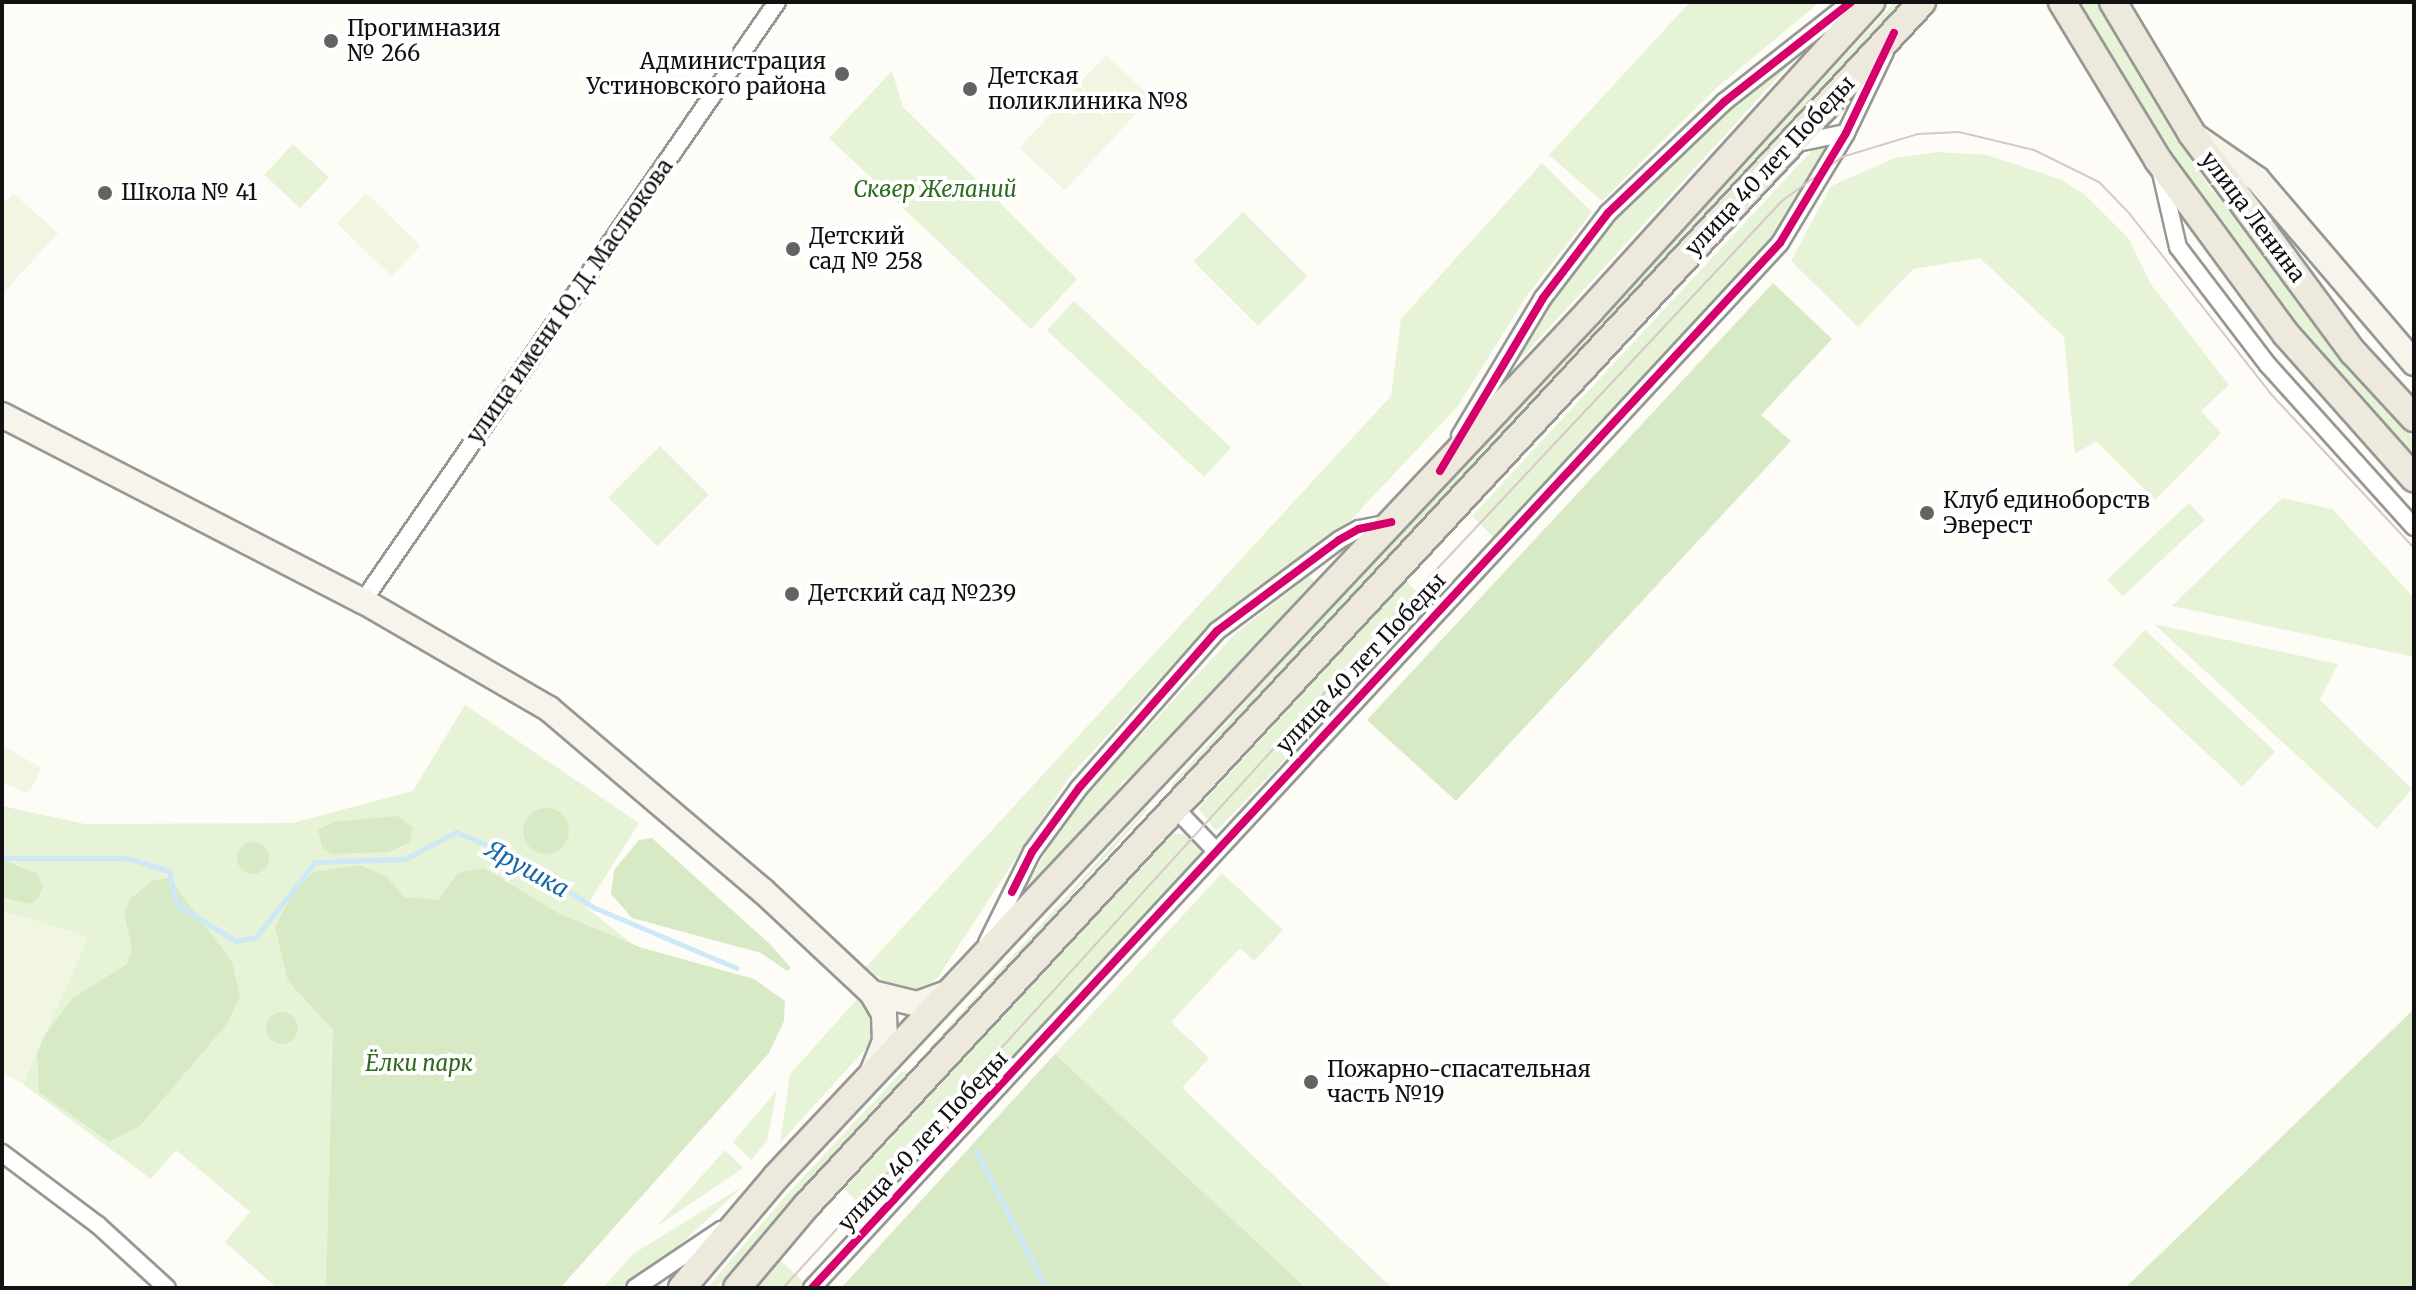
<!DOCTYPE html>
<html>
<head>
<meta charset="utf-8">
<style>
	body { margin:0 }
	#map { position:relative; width:2416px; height:1290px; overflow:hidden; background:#fdfcf7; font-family:Merriweather,serif }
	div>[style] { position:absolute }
	.green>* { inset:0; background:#e7f3d7; transform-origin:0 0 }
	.forest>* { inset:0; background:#d8eac5 }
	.round { border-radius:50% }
	.pitch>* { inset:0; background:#f0f6e1; transform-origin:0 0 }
	.stream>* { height:5px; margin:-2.5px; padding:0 2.5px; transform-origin:2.5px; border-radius:2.5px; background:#cde8f7 }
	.roads { filter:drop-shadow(2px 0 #979795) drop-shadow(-2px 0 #979795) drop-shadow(0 2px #979795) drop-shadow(0 -2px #979795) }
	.street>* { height:16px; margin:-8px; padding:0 8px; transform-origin:8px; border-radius:8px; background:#fffffe }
	.secondary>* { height:24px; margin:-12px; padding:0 12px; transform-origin:12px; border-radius:12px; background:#f6f4eb }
	.primary>* { height:26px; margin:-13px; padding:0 13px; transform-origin:13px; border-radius:13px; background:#ede9dc }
	.tram>* { height:2px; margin:-1px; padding:0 1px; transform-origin:1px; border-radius:1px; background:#d9c6c7 }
	.cycleway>* { height:8px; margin:-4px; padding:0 4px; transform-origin:4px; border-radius:4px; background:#d6006c }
	.dots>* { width:22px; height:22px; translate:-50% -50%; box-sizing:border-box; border:4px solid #fff; border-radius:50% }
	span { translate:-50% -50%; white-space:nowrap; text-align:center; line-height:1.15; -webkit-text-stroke:8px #fff; paint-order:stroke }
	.poi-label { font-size:22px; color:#111 }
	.left { translate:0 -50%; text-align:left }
	.right { translate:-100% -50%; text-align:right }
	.street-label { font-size:22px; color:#111 }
	.park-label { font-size:22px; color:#2f6b1f; font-style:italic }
	.water-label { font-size:24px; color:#1768a6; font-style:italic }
	.frame { position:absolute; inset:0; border:4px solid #111; pointer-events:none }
</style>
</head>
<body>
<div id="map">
	<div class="green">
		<div style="clip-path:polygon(1690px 2px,1820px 2px,1715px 89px,1602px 201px,1549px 155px)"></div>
		<div style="clip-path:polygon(1895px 2px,1907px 2px,1177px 787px,1171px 785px,1388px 543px)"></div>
		<div style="clip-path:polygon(2076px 2px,2095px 2px,2208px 185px,2414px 439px,2414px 463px,2315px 352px,2198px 195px)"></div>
		<div style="clip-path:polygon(1812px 40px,1512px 368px,1548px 300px,1645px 186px,1736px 101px)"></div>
		<div style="clip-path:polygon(892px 71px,903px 107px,1077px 279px,1031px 329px,829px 138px)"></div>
		<div style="clip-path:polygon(1833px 141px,1776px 236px,1494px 538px,1472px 516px,1819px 143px)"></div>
		<div style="left:293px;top:144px;width:49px;height:42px;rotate:43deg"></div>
		<div style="clip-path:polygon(1937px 152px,1987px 155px,2060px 179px,2084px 194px,2129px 239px,2150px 283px,2229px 385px,2201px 411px,2221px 433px,2155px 500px,2096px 441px,2075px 454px,2064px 337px,1980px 258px,1913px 269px,1858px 327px,1791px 261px,1831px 186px,1895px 158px)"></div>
		<div style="clip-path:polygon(1542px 163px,1592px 212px,1528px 294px,1458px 406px,1345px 526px,1206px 629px,1070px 776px,938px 977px,919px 994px,900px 995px,866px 967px,1391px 396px,1401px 319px)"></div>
		<div style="left:1243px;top:212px;width:91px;height:70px;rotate:45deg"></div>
		<div style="left:1074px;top:301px;width:215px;height:40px;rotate:43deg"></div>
		<div style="left:660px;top:446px;width:69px;height:73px;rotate:45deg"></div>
		<div style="clip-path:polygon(2282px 498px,2332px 509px,2414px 598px,2414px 657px,2172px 606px)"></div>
		<div style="left:2189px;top:503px;width:23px;height:112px;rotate:47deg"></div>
		<div style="clip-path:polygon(1309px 576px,1318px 584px,1142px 771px,1123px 781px,1110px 806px,1014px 908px,1065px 819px,1088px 792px,1236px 633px)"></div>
		<div style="clip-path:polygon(1406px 581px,1433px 607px,1216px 831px,1198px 808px)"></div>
		<div style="clip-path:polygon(2154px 624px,2338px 664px,2320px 700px,2412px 789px,2377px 829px)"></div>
		<div style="left:2145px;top:630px;width:178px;height:48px;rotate:43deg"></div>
		<div style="clip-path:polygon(465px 705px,639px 823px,586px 907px,769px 1053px,560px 1288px,277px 1288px,225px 1242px,250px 1212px,176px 1150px,151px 1179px,23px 1084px,88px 937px,2px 911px,2px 806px,85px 824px,292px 823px,413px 791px)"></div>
		<div style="clip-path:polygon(1150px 807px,934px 1051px,925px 1053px,1144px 810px)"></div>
		<div style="clip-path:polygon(1172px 834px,1184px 834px,1202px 853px,868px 1212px,844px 1189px)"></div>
		<div style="clip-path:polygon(1222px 873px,1283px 930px,1254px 961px,1240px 948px,1171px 1022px,1209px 1058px,1182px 1088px,1392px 1288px,1306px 1288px,1055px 1054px)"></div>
		<div style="clip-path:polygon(859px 997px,877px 1025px,870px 1044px,780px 1143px,790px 1074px)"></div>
		<div style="clip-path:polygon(908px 1071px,908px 1080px,790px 1201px,717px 1288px,707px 1288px,782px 1200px,901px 1072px)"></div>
		<div style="clip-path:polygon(777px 1090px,767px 1141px,751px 1160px,733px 1142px)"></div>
		<div style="clip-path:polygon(725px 1150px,743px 1168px,656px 1227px)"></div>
		<div style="clip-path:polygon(743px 1186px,672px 1252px,619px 1288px,603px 1288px,633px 1254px)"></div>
		<div style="clip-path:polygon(780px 1260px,805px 1283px,801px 1288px,755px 1288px)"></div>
	</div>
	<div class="forest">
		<div style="clip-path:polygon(1773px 283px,1832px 339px,1761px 415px,1791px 441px,1456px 801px,1367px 720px)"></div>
		<div class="round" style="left:523px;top:808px;width:46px;height:46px"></div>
		<div style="clip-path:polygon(397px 816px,413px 827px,409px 843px,388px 852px,331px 854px,322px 847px,318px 830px,333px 822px)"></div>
		<div style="clip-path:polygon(652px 838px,771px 945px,791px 968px,787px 971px,761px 953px,632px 918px,611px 894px,614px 870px,639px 840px)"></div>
		<div class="round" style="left:237px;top:842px;width:32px;height:32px"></div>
		<div style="clip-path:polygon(2px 860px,36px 873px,43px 886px,38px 899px,30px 904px,2px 897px)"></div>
		<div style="clip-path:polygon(360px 865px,387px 877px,404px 897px,438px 900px,458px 873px,484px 868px,558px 913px,639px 947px,754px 979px,785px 1001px,784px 1021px,769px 1053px,560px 1288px,326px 1288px,333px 1030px,288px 981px,275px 927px,294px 891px,313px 872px)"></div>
		<div style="clip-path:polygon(169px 878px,232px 962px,240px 996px,227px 1024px,140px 1126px,109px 1142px,39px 1092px,37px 1045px,73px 998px,127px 964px,132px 948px,124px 913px,131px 898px,153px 880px)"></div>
		<div style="clip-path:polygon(2414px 1009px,2414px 1288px,2125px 1288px)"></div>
		<div class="round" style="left:266px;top:1012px;width:32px;height:32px"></div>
		<div style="clip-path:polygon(1055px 1054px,1306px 1288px,841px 1288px)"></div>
	</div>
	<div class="pitch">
		<div style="left:1106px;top:55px;width:62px;height:127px;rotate:43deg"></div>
		<div style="clip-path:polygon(13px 193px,58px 233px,2px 294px,2px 205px)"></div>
		<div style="left:366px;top:193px;width:76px;height:42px;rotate:44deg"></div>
		<div style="clip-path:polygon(2px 745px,41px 768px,31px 790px,25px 793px,2px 782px)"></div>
		<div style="clip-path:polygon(2px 911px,88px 937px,23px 1084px,2px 1072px)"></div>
	</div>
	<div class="stream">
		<div style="left:2px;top:858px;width:125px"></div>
		<div style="left:127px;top:858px;width:44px;rotate:17.2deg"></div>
		<div style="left:169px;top:871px;width:35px;rotate:77deg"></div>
		<div style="left:177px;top:905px;width:69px;rotate:31.4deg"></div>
		<div style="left:236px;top:941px;width:20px;rotate:-11deg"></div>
		<div style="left:256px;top:937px;width:95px;rotate:-51.8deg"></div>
		<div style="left:315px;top:862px;width:90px;rotate:-1.9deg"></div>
		<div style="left:405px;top:859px;width:58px;rotate:-27.9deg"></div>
		<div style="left:456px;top:832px;width:65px;rotate:22.6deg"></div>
		<div style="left:516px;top:857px;width:92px;rotate:33deg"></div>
		<div style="left:593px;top:907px;width:156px;rotate:23deg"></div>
		<div style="left:976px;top:1150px;width:155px;rotate:63.1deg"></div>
	</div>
	<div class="roads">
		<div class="street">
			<div style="left:1792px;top:144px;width:55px;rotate:-11.5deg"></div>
			<div style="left:2161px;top:173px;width:76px;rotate:77.1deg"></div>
			<div style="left:2178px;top:247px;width:148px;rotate:52.7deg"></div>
			<div style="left:2268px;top:365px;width:218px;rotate:48deg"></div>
			<div style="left:1460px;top:436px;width:161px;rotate:-59deg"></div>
			<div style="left:1543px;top:298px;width:107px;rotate:-52.6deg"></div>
			<div style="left:1608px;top:213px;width:161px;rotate:-43.7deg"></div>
			<div style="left:1724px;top:102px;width:162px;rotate:-38.2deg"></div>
			<div style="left:363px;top:601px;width:728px;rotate:-55.35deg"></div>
			<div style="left:1174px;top:807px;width:58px;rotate:46.4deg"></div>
			<div style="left:987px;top:943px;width:102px;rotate:-63.7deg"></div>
			<div style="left:1032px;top:852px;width:79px;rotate:-53.7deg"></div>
			<div style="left:1079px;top:788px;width:209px;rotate:-48.7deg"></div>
			<div style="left:1217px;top:631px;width:152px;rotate:-36.7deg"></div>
			<div style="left:1339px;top:540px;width:23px;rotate:-29deg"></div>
			<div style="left:1359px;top:529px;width:32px;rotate:-11deg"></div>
			<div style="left:2px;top:1153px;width:120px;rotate:36.9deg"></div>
			<div style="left:98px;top:1225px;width:93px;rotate:42.4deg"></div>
			<div style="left:635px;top:1288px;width:104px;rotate:-34deg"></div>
			<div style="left:812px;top:1288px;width:1424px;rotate:-47.19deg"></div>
			<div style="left:1780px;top:243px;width:128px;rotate:-59deg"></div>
			<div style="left:1846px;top:133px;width:90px;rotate:-64.3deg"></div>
		</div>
		<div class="secondary">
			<div style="left:2198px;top:138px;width:72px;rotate:34.8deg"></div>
			<div style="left:2257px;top:179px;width:242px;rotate:49.5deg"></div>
			<div style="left:2px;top:415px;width:406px;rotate:27.3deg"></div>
			<div style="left:363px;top:601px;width:215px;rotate:30.1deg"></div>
			<div style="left:549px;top:709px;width:280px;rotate:40.4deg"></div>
			<div style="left:762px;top:890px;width:151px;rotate:43.1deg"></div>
			<div style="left:872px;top:993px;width:24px;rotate:60deg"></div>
			<div style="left:884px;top:1014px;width:27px;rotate:88deg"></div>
			<div style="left:885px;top:1041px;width:35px;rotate:112deg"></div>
			<div style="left:872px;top:993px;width:46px;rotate:13.7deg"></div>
			<div style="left:917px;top:1004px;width:35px;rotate:-20deg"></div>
		</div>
		<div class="primary">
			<div style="left:2062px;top:2px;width:185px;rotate:58.7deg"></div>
			<div style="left:2158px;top:160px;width:216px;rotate:53.7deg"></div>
			<div style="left:2286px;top:334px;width:193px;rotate:48.4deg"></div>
			<div style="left:2113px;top:2px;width:154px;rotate:59.1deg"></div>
			<div style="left:2192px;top:134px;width:271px;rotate:53.6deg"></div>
			<div style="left:2353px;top:352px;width:90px;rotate:47.3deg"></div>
			<div style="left:682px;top:1288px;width:145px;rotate:-49.7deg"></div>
			<div style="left:776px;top:1177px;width:1189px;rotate:-46.77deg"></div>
			<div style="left:1590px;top:311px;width:418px;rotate:-47.7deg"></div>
			<div style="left:737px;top:1288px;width:109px;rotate:-49.9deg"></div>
			<div style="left:807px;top:1205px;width:1640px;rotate:-47.17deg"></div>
		</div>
	</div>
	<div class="tram">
		<div style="left:783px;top:1288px;width:973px;rotate:-47.71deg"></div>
		<div style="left:1438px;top:568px;width:503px;rotate:-46.85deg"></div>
		<div style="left:1782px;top:201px;width:74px;rotate:-36.3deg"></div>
		<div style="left:1842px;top:157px;width:79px;rotate:-16.8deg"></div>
		<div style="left:1918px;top:134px;width:41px;rotate:-2.8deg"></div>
		<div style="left:1959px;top:132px;width:77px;rotate:13.5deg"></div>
		<div style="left:2034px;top:150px;width:72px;rotate:26.2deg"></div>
		<div style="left:2099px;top:182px;width:43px;rotate:45.9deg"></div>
		<div style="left:2129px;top:213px;width:229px;rotate:51.9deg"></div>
		<div style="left:2270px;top:393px;width:212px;rotate:47.1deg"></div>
	</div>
	<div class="cycleway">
		<div style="left:1440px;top:471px;width:201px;rotate:-59.2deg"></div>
		<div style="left:1543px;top:298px;width:107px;rotate:-52.6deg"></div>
		<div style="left:1608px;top:213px;width:161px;rotate:-43.7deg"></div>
		<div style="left:1724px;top:102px;width:162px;rotate:-38.2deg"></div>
		<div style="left:1012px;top:892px;width:45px;rotate:-63.4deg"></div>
		<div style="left:1032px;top:852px;width:79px;rotate:-53.7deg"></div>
		<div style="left:1079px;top:788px;width:209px;rotate:-48.7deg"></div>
		<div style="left:1217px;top:631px;width:152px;rotate:-36.7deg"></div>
		<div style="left:1339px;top:540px;width:23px;rotate:-29deg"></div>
		<div style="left:1359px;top:529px;width:33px;rotate:-12deg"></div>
		<div style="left:812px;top:1288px;width:1424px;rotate:-47.19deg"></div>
		<div style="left:1780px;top:243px;width:128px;rotate:-59deg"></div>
		<div style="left:1846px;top:133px;width:111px;rotate:-64.4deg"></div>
	</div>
	<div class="dots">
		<div style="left:331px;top:41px;background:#646362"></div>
		<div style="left:842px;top:74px;background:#646362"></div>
		<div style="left:970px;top:89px;background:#646362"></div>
		<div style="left:105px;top:193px;background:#646362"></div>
		<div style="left:793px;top:249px;background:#646362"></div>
		<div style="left:1927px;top:513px;background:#646362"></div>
		<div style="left:792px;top:594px;background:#646362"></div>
		<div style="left:1311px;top:1082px;background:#646362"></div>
	</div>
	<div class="poi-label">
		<span class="left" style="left:347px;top:41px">Прогимназия<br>№ 266</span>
		<span class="right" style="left:826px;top:74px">Администрация<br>Устиновского района</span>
		<span class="left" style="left:988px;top:89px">Детская<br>поликлиника №8</span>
		<span class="left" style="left:121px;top:193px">Школа № 41</span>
		<span class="left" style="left:809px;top:249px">Детский<br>сад № 258</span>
		<span class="left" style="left:1943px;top:513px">Клуб единоборств<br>Эверест</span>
		<span class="left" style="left:808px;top:594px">Детский сад №239</span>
		<span class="left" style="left:1327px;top:1082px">Пожарно-спасательная<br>часть №19</span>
	</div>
	<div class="street-label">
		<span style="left:1770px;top:166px;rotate:-47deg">улица 40 лет Победы</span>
		<span style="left:2253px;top:217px;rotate:53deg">улица Ленина</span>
		<span style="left:570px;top:301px;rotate:-55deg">улица имени Ю. Д. Маслюкова</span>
		<span style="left:1361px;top:663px;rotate:-47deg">улица 40 лет Победы</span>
		<span style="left:923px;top:1141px;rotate:-47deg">улица 40 лет Победы</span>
	</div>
	<div class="park-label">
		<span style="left:935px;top:190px">Сквер Желаний</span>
		<span style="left:419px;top:1064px">Ёлки парк</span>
	</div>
	<div class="water-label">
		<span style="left:527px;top:869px;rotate:29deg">Ярушка</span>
	</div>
	<div class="frame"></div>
</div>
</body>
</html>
